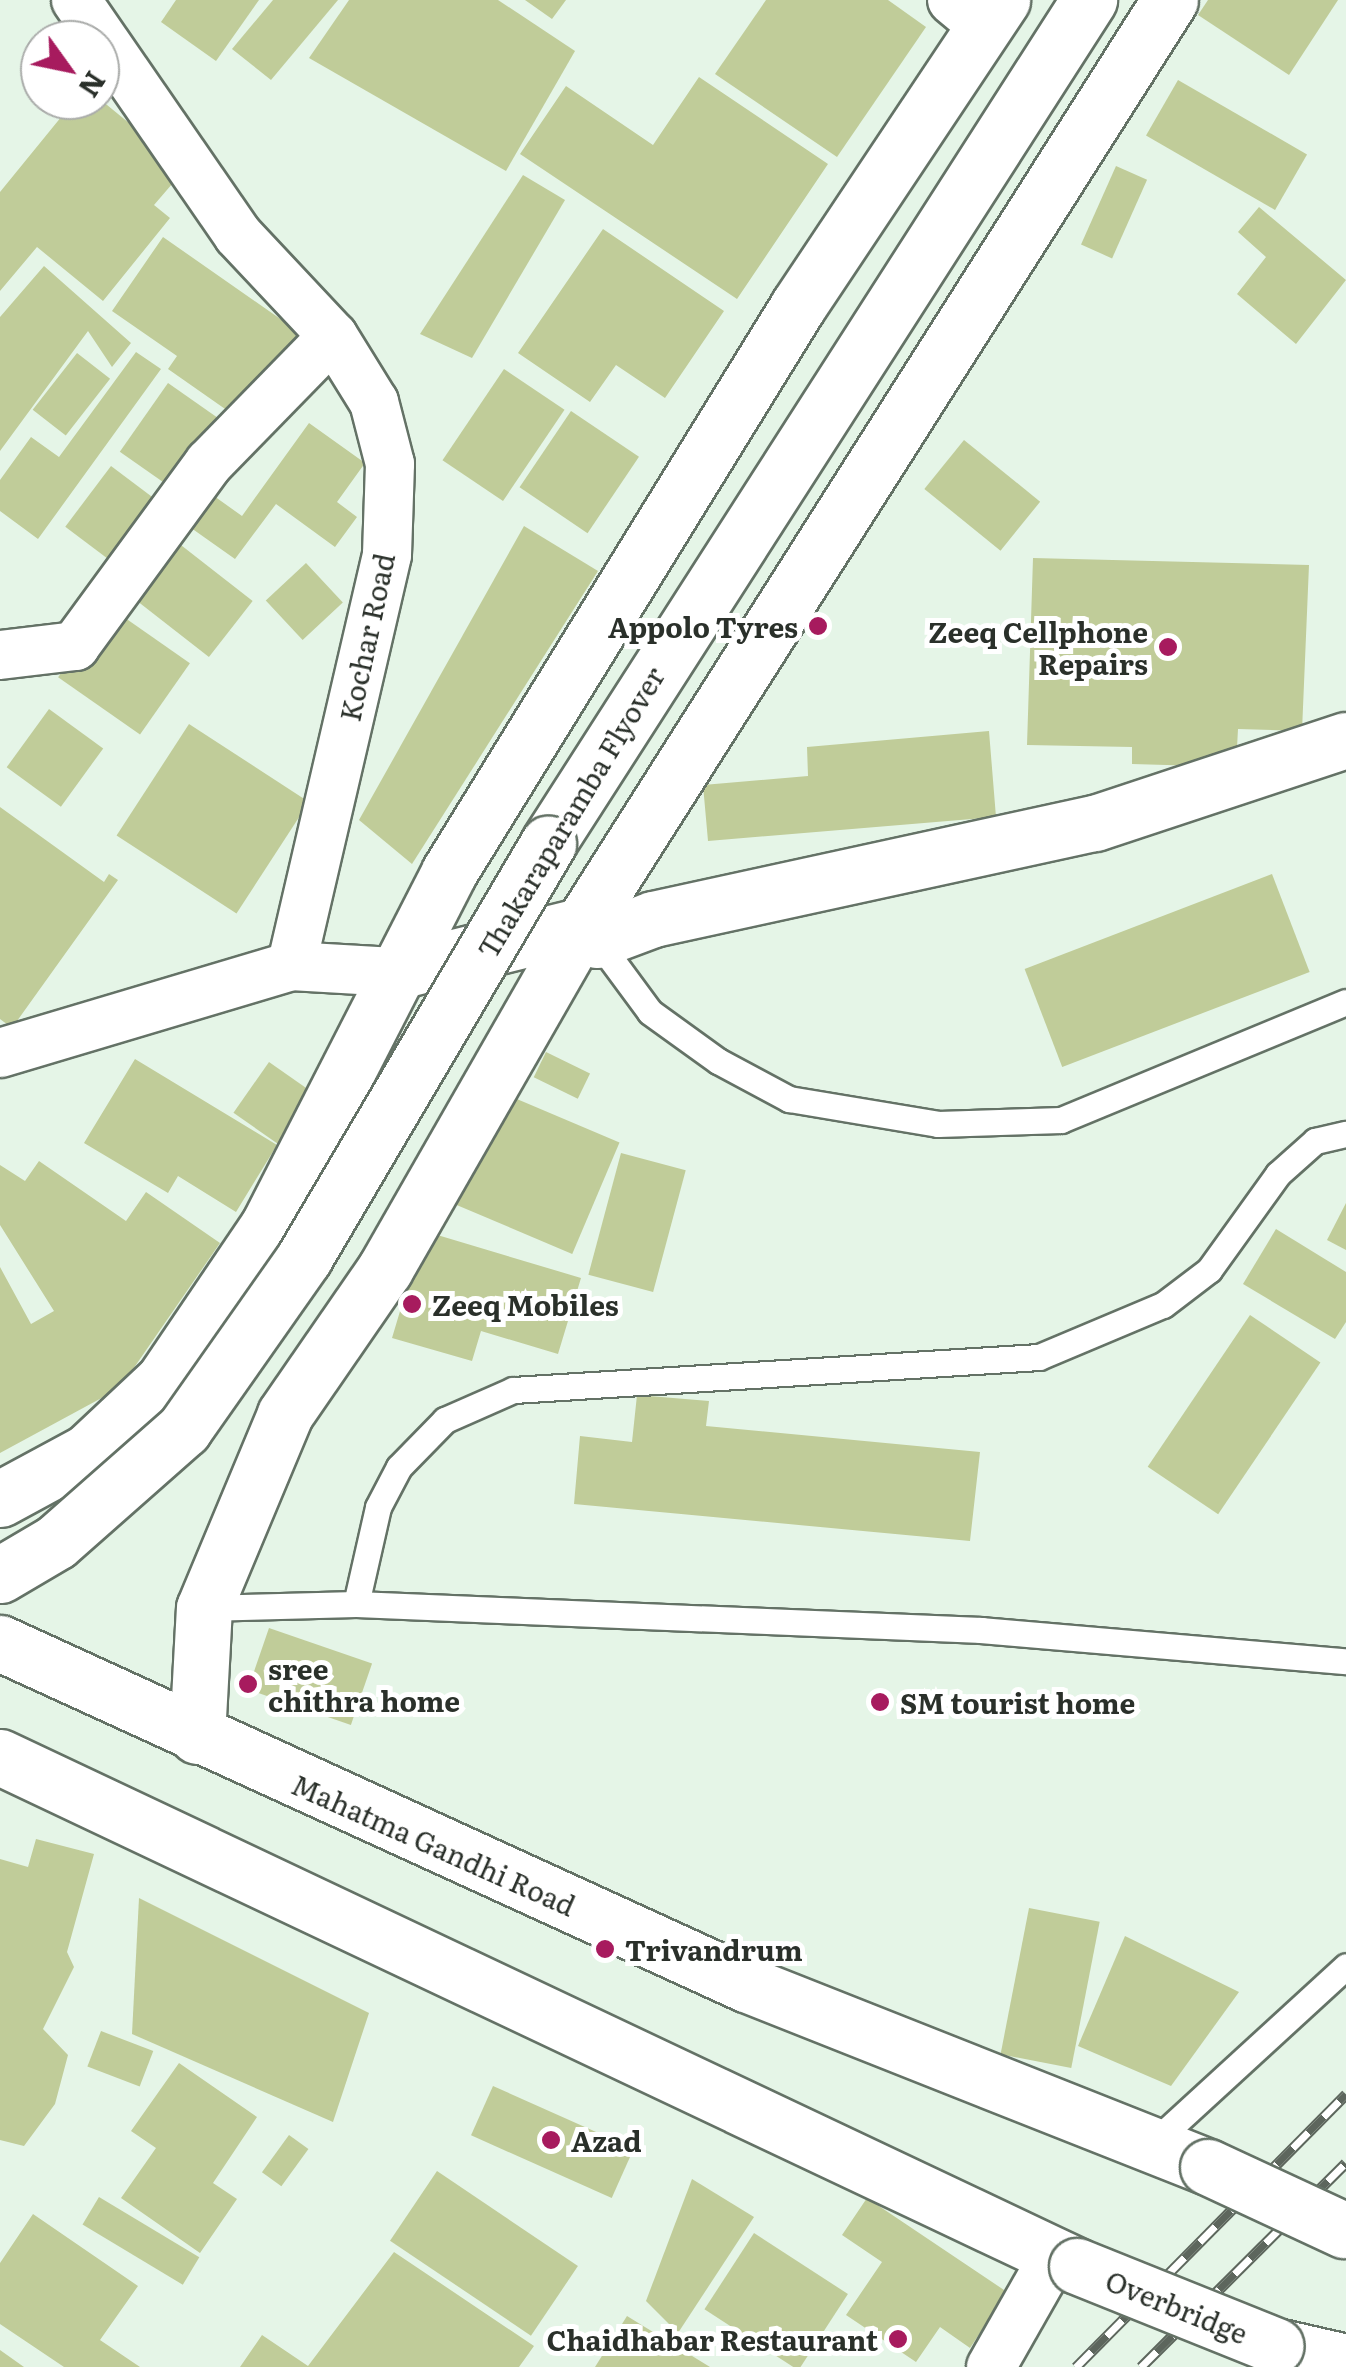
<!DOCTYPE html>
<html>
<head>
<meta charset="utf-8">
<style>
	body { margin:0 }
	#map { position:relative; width:1346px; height:2367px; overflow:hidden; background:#e5f5e7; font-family:Literata,serif }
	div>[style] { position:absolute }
	.building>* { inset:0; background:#c0cc99; transform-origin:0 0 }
	.roads { filter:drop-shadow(2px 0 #647266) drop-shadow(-2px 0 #647266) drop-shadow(0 2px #647266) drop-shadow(0 -2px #647266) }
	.lane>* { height:25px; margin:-12.5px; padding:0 12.5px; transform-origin:12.5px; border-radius:12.5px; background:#fff }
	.street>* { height:48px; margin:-24px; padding:0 24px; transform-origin:24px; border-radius:24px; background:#fff }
	.secondary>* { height:55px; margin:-27.5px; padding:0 27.5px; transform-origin:27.5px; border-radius:27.5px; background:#fff }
	.primary>* { height:55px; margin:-27.5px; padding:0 27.5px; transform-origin:27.5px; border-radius:27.5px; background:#fff }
	.rail>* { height:11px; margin-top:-5.5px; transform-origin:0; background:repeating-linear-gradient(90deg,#fff 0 22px,#5d665d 0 44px); box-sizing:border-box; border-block:2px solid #5d665d }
	.bridges { filter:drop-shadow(2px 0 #647266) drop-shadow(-2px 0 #647266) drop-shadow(0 2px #647266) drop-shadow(0 -2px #647266) }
	.secondary-bridge>* { height:55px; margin:-27.5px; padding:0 27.5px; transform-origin:27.5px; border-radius:27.5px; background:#fff }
	.primary-bridge>* { height:55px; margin:-27.5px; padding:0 27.5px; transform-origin:27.5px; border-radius:27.5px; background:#fff }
	.dots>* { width:28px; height:28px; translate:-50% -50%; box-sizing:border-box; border:5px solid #fff; border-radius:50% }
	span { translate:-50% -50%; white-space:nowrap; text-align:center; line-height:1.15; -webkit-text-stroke:10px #fff; paint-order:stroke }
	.poi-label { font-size:28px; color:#2a302a; font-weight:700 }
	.right { translate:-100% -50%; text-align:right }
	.left { translate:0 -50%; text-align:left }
	.street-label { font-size:28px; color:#2a302a }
	.north { position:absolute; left:20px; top:20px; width:100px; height:100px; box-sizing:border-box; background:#fff; border:2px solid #aaacaa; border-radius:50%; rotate:123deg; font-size:28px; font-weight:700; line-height:40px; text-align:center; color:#2a302a }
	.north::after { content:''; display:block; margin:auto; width:35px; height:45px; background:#a71b5e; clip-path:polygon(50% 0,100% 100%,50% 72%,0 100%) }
</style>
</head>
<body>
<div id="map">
	<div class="building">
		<div style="clip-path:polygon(176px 0,259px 0,216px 61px,161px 22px)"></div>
		<div style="clip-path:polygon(273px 0,338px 0,271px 80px,232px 49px)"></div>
		<div style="clip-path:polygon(349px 0,498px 0,575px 51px,506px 171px,309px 58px)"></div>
		<div style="clip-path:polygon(525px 0,566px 0,552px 19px)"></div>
		<div style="clip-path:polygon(766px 0,888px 0,926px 27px,837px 157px,715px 74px)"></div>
		<div style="clip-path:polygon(1208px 0,1338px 0,1289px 75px,1198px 15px)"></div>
		<div style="clip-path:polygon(699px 77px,828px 164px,737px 299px,520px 154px,566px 86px,653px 145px)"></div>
		<div style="left:1178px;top:80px;width:149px;height:64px;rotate:30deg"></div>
		<div style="clip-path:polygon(75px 100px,101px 100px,185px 169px,154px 205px,170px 218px,103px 301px,37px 247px,0 291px,0 192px)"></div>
		<div style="left:1116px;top:166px;width:34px;height:86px;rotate:24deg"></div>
		<div style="clip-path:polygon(523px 175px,565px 200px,472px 358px,420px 334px)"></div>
		<div style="clip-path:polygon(1259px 207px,1346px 280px,1296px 344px,1237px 294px,1266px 257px,1238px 232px)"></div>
		<div style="clip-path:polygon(603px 229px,724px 311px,665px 398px,616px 365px,590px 402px,518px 353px)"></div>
		<div style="clip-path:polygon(163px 237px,299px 332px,238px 418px,168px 369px,177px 356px,112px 311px)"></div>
		<div style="clip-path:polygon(44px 266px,131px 343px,112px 367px,88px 331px,0 451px,0 317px)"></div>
		<div style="clip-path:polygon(136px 352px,161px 369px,38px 539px,0 511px,0 480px,31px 437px,59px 457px)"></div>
		<div style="left:77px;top:353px;width:42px;height:72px;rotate:38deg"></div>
		<div style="left:504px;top:369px;width:73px;height:110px;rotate:34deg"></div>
		<div style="left:168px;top:383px;width:61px;height:84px;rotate:35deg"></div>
		<div style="left:571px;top:411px;width:82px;height:92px;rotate:34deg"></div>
		<div style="clip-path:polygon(309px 423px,365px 463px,337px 502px,357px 517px,335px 547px,276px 504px,235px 559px,177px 518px,200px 486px,242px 516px)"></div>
		<div style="left:964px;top:440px;width:98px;height:63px;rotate:39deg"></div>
		<div style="left:111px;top:466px;width:72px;height:76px;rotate:37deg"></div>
		<div style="clip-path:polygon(524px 526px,598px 571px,412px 864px,359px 820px)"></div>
		<div style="left:177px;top:542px;width:96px;height:71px;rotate:38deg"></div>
		<div style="clip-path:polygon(1033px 558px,1309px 565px,1302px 731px,1238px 729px,1236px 767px,1132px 764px,1132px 747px,1027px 745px)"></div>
		<div style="left:306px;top:563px;width:54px;height:55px;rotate:47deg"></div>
		<div style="left:108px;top:606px;width:100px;height:87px;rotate:35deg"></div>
		<div style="left:49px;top:709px;width:67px;height:72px;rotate:36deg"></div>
		<div style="left:189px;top:724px;width:143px;height:133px;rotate:33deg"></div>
		<div style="clip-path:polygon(989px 731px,996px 817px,708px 841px,703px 785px,808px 776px,807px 747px)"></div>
		<div style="clip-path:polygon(0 807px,104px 882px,109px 874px,118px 880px,12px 1028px,0 1019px)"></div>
		<div style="left:1272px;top:874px;width:105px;height:265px;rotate:69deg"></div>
		<div style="left:546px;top:1052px;width:49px;height:28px;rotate:26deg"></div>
		<div style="clip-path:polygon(135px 1059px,277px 1145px,236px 1212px,178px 1176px,168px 1193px,84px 1143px)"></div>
		<div style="left:269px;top:1062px;width:58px;height:62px;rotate:35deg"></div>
		<div style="left:498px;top:1091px;width:132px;height:121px;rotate:23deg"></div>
		<div style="left:621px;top:1153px;width:67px;height:126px;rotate:15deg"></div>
		<div style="clip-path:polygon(39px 1161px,126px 1221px,146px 1192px,220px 1243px,120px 1388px,0 1453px,0 1267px,31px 1324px,54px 1311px,0 1225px,0 1165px,25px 1181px)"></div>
		<div style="clip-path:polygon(1346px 1203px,1346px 1250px,1327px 1240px)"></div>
		<div style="clip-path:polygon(1276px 1229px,1346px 1272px,1346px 1322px,1335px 1339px,1243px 1284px)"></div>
		<div style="clip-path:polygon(424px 1231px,581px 1278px,558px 1354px,481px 1331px,472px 1361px,392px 1338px)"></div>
		<div style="left:1250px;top:1315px;width:85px;height:183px;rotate:34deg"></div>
		<div style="clip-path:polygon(637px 1395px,709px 1401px,706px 1426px,980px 1452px,970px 1541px,574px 1504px,580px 1436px,632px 1442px)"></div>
		<div style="left:269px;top:1628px;width:109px;height:65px;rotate:19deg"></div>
		<div style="clip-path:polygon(36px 1839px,94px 1854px,67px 1952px,74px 1967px,43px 2029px,68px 2055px,55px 2104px,24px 2146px,0 2140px,0 1859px,28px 1867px)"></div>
		<div style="clip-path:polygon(139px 1898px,369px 2013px,333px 2122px,132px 2034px)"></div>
		<div style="left:1029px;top:1908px;width:72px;height:149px;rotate:11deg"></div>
		<div style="clip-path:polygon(1125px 1936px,1239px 1992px,1171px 2086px,1078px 2046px)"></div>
		<div style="left:101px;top:2031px;width:56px;height:38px;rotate:21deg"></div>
		<div style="clip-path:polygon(179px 2063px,257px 2117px,213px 2183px,237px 2199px,200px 2253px,121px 2198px,156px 2148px,131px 2131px)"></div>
		<div style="left:493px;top:2086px;width:154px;height:54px;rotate:24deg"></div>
		<div style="left:289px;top:2135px;width:24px;height:46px;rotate:36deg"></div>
		<div style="left:437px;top:2171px;width:170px;height:84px;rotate:34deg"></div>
		<div style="clip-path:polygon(692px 2179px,754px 2217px,678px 2333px,646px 2301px)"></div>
		<div style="left:99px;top:2197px;width:117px;height:32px;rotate:31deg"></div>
		<div style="clip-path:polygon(867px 2198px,1007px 2292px,970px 2348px,940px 2327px,916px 2362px,846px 2315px,882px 2262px,842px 2235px)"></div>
		<div style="clip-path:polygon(33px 2214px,138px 2286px,100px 2340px,140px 2367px,64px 2367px,0 2324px,0 2263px)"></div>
		<div style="left:754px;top:2233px;width:112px;height:91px;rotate:33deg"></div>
		<div style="clip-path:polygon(394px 2252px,534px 2346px,519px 2367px,240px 2367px,262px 2335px,308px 2366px)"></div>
		<div style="clip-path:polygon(627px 2316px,710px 2367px,595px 2367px)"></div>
		<div style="clip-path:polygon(0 2350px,24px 2367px,0 2367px)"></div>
	</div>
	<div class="roads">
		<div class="lane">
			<div style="left:597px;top:940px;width:89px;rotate:53.6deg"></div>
			<div style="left:650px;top:1012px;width:84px;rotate:35.8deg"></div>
			<div style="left:718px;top:1061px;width:81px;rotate:28.2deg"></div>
			<div style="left:789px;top:1099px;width:151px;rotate:9.5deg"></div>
			<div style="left:938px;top:1124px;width:123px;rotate:-1.9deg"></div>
			<div style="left:1061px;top:1120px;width:308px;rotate:-22.5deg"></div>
			<div style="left:356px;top:1604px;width:99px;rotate:-77.2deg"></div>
			<div style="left:378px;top:1507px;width:45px;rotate:-62.3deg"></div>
			<div style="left:399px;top:1467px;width:66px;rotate:-45.6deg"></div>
			<div style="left:445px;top:1420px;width:74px;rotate:-23.8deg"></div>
			<div style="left:513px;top:1390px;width:527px;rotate:-3.59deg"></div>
			<div style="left:1039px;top:1357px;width:134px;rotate:-22.8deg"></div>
			<div style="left:1163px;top:1305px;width:58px;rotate:-37.3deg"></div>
			<div style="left:1209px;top:1270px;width:118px;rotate:-54.3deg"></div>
			<div style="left:1278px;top:1174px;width:50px;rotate:-41.7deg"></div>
			<div style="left:1315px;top:1141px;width:32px;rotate:-13deg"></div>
			<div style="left:204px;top:1608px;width:152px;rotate:-1.5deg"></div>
			<div style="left:356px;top:1604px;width:626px;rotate:2.38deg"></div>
			<div style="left:981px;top:1630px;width:366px;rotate:4.9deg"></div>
			<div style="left:1152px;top:2144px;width:263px;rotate:-42.5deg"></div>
		</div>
		<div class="street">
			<div style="left:76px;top:0;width:285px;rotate:55.4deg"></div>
			<div style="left:238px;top:235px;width:139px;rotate:46.8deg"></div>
			<div style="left:333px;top:336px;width:78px;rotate:58.2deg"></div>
			<div style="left:374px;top:402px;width:64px;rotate:75.5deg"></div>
			<div style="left:390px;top:464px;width:91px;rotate:91.9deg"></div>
			<div style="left:387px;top:555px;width:422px;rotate:103.1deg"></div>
			<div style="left:291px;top:966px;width:103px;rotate:3.3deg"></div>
			<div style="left:952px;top:0;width:40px;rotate:40deg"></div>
			<div style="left:0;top:655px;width:76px;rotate:-6.8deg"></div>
			<div style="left:75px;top:646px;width:227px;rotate:-53.8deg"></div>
			<div style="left:209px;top:463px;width:177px;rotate:-45.7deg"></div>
			<div style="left:0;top:1053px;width:304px;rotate:-16.6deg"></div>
			<div style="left:991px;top:2367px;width:128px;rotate:-60.4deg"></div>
		</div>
		<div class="secondary">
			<div style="left:548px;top:843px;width:1002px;rotate:-57.31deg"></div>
			<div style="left:394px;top:972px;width:194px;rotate:-14deg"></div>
			<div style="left:582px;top:925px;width:21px;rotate:45deg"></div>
			<div style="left:597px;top:940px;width:60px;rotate:-20.6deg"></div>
			<div style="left:653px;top:919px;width:452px;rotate:-12.3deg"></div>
			<div style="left:1095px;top:823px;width:264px;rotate:-18.3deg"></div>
			<div style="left:0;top:1499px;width:99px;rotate:-28.4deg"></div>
			<div style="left:87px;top:1452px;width:104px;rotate:-43.1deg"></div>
			<div style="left:163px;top:1381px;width:187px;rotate:-55.9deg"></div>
			<div style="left:268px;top:1226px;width:398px;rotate:-62.9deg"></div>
			<div style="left:449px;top:872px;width:665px;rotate:-58.34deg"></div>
			<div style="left:798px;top:306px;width:368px;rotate:-56.3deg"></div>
			<div style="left:197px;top:1736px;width:128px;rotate:-86.9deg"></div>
			<div style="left:204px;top:1608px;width:210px;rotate:-67.3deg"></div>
			<div style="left:285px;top:1414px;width:176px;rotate:-55.4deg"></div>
			<div style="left:385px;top:1269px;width:396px;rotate:-60.2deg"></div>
			<div style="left:582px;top:925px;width:1096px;rotate:-57.56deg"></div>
		</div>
		<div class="primary">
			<div style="left:0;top:1643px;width:820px;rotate:24.57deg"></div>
			<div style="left:746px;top:1984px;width:497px;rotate:21.6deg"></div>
			<div style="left:0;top:1757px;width:1191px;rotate:25.3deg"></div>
			<div style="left:1276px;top:2346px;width:72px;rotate:12.9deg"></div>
		</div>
	</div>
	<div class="rail">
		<div style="left:1076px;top:2367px;width:384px;rotate:-45.3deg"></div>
		<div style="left:1141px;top:2367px;width:289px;rotate:-44.9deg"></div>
	</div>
	<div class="bridges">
		<div class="secondary-bridge">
			<div style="left:0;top:1575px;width:65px;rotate:-30.5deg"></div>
			<div style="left:56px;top:1542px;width:171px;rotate:-41.4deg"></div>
			<div style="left:184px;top:1429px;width:209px;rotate:-54.9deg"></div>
			<div style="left:304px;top:1258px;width:481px;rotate:-59.5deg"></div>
		</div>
		<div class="primary-bridge">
			<div style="left:1208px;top:2167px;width:150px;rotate:24.9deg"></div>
			<div style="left:1077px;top:2266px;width:214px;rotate:21.9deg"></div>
		</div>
	</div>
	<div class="dots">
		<div style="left:818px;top:626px;background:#a71b5e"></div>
		<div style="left:1168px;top:647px;background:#a71b5e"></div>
		<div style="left:412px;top:1304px;background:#a71b5e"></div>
		<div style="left:248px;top:1684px;background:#a71b5e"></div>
		<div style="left:880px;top:1702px;background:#a71b5e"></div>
		<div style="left:605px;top:1949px;background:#a71b5e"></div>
		<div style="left:551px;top:2140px;background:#a71b5e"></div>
		<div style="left:898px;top:2339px;background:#a71b5e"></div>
	</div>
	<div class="poi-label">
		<span class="right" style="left:798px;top:626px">Appolo Tyres</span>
		<span class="right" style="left:1148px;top:647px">Zeeq Cellphone<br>Repairs</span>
		<span class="left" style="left:432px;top:1304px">Zeeq Mobiles</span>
		<span class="left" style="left:268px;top:1684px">sree<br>chithra home</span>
		<span class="left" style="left:900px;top:1702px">SM tourist home</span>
		<span class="left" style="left:625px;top:1949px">Trivandrum</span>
		<span class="left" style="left:571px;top:2140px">Azad</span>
		<span class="right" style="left:878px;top:2339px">Chaidhabar Restaurant</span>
	</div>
	<div class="street-label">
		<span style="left:366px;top:637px;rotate:-78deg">Kochar Road</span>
		<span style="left:570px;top:812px;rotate:-59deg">Thakaraparamba Flyover</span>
		<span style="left:434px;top:1844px;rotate:24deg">Mahatma Gandhi Road</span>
		<span style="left:1177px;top:2306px;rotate:22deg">Overbridge</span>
	</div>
	<div class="north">N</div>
</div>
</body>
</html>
